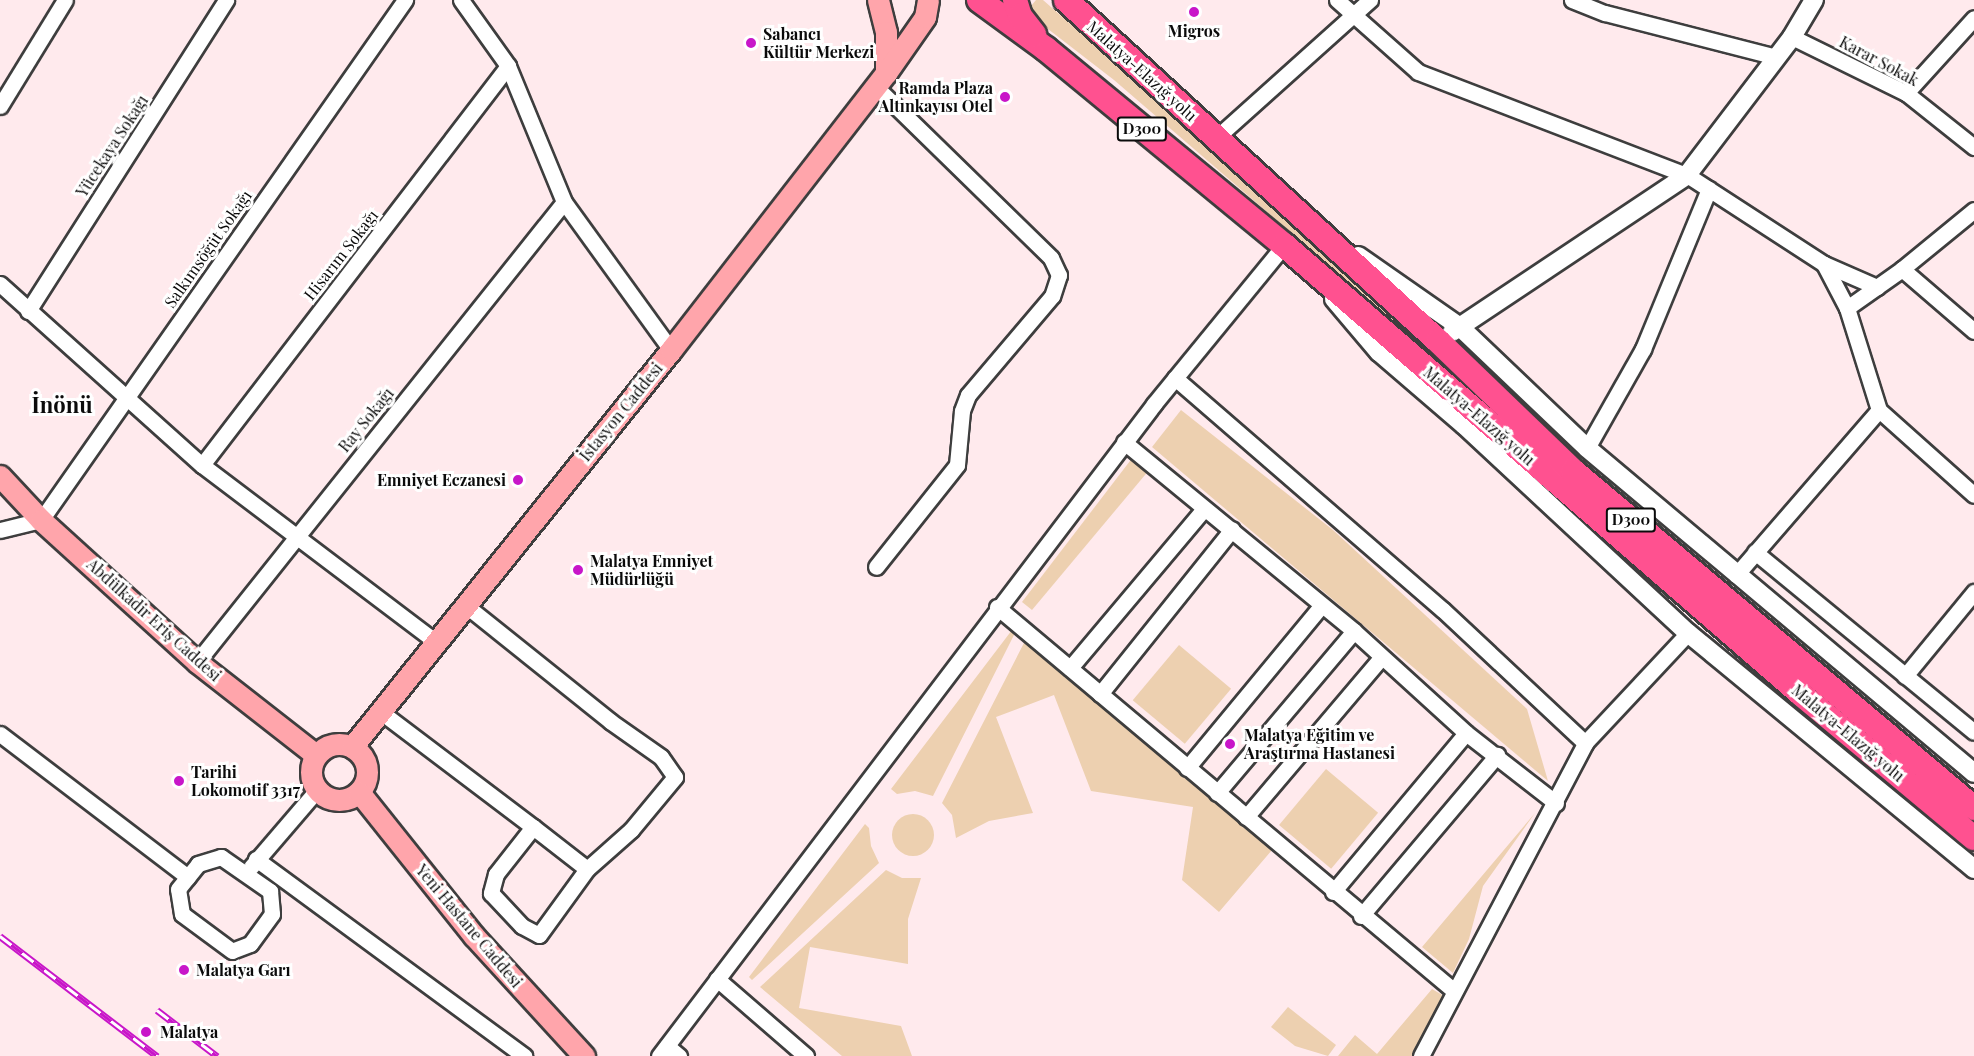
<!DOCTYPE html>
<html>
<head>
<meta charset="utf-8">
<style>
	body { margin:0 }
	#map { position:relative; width:1974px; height:1056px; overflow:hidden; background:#ffeaed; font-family:"Playfair Display",serif }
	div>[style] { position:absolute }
	.green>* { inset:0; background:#edd0b0; transform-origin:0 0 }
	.round { border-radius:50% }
	.roads { filter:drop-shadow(2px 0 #3e3e3e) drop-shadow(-2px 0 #3e3e3e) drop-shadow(0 2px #3e3e3e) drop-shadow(0 -2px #3e3e3e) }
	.minor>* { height:15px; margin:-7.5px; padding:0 7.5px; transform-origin:7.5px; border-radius:7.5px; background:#fff }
	.tertiary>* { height:18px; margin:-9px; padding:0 9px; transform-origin:9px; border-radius:9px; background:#fff }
	.secondary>* { height:21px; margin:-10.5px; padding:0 10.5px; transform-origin:10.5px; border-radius:10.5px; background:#ffa5ab }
	.secondary>.ring { margin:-10.5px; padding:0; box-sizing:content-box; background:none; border:21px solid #ffa5ab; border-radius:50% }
	.trunk>* { height:24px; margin:-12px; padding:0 12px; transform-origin:12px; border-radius:12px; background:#ff5190 }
	.rail>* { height:7px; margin-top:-3.5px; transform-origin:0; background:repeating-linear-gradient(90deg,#fff 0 14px,#c816c9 0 28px); box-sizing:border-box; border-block:2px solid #c816c9 }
	.dots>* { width:16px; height:16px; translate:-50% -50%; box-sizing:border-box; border:3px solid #fff; border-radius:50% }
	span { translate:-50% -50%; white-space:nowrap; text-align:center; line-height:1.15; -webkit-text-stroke:6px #fff; paint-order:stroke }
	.shield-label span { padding:2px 4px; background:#fff; border:2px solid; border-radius:4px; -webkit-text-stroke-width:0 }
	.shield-label { font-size:15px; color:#0b0b0b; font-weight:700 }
	.poi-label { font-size:16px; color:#0b0b0b; font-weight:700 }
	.left { translate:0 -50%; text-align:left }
	.right { translate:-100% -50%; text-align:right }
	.street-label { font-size:16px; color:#0b0b0b }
	.district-label { font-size:22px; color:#0b0b0b; font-weight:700 }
</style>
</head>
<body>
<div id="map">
	<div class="green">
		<div style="clip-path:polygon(1036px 0,1043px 0,1412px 323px,1406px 332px,1114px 80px,1026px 12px)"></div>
		<div style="clip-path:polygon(1181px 410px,1333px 530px,1527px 709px,1548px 781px,1152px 447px)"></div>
		<div style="clip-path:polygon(1133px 457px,1150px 469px,1032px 610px,1022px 602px)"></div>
		<div style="clip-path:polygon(1012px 630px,1015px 633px,933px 796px,915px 791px,897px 794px,891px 789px)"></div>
		<div style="clip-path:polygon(1025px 641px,1272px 850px,1219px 912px,1182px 880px,1193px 807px,1091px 791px,1054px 695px,996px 717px,1033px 813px,989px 821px,956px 838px,952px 815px,942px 803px)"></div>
		<div style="left:1179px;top:645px;width:68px;height:72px;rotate:40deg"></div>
		<div style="left:1326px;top:769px;width:68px;height:73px;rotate:40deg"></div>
		<div style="clip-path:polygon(1535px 813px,1483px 886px,1469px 939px,1453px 973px,1422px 947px)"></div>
		<div class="round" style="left:892px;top:814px;width:42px;height:42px"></div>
		<div style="clip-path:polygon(865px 824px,869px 828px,871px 846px,879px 863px,752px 980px,749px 977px)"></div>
		<div style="clip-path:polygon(886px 870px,902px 878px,921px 878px,908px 919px,908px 964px,810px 947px,799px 1008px,901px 1026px,912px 1056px,842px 1056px,760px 987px)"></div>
		<div style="clip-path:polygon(1432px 989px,1444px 996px,1414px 1056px,1338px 1056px,1355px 1035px,1377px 1054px)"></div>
		<div style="clip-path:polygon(1288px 1007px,1336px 1045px,1328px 1056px,1295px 1046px,1271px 1027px)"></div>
	</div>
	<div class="roads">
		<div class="minor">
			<div style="left:461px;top:0;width:81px;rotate:54.5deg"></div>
			<div style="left:508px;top:66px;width:147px;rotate:67.6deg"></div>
			<div style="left:564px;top:202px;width:183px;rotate:54.1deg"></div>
			<div style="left:1337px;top:0;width:108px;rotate:41.6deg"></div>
			<div style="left:1418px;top:72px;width:288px;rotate:21deg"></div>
			<div style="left:1687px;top:175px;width:163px;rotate:33deg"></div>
			<div style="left:1824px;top:264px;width:50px;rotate:62.4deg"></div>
			<div style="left:1847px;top:308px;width:107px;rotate:72.6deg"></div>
			<div style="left:1572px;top:0;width:35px;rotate:22deg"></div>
			<div style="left:1605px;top:13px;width:177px;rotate:14.4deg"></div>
			<div style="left:1792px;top:37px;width:127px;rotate:26.2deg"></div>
			<div style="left:1906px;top:93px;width:87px;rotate:38.5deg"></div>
			<div style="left:875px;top:86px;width:246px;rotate:44.3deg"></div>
			<div style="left:1051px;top:258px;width:19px;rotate:65deg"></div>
			<div style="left:1059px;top:275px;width:22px;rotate:108deg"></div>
			<div style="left:1052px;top:296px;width:130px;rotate:130.3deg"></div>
			<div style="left:968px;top:395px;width:17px;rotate:111deg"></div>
			<div style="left:962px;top:411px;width:54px;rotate:95.3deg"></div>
			<div style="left:957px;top:465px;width:130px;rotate:128.5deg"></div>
			<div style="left:1906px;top:93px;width:101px;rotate:-47.8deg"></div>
			<div style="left:0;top:106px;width:124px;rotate:-58.5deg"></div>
			<div style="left:1216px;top:138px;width:207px;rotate:-41.9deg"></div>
			<div style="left:1824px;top:264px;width:58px;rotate:23.5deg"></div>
			<div style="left:1902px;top:269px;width:95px;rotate:40.7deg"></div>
			<div style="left:0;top:284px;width:271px;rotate:41.9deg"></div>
			<div style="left:202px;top:465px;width:292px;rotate:37.1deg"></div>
			<div style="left:1847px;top:308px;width:67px;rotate:-35.3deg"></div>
			<div style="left:1902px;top:269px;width:93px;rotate:-39.3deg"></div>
			<div style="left:28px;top:311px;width:369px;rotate:-57.5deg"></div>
			<div style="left:1175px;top:378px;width:354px;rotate:40.9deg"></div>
			<div style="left:1443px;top:610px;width:195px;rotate:43.1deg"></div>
			<div style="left:1124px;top:442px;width:298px;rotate:39.4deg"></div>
			<div style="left:1354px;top:631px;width:151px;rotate:42.3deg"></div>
			<div style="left:1466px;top:733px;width:114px;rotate:37.9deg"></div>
			<div style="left:1587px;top:448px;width:114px;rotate:-60.5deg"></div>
			<div style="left:1643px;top:349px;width:173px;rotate:-67.6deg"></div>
			<div style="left:202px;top:465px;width:503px;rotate:-52.51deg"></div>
			<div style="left:0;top:530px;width:42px;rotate:-13.7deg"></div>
			<div style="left:41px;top:520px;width:635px;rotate:-55.01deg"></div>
			<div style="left:1755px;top:552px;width:283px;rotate:39.4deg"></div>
			<div style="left:1736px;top:575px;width:218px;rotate:-49.1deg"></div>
			<div style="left:1879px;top:410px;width:127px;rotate:41.8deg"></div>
			<div style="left:997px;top:607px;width:596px;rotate:40.03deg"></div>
			<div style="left:197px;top:662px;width:588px;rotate:-51.42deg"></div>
			<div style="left:1070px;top:668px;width:207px;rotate:-49.9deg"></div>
			<div style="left:1905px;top:676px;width:109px;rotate:-50.6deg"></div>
			<div style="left:1100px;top:694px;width:211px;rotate:-51.3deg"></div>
			<div style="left:381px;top:712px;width:191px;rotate:37.1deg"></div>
			<div style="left:533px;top:827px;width:60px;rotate:128.2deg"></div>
			<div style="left:496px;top:874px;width:20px;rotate:105deg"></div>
			<div style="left:491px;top:893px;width:45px;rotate:46.8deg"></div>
			<div style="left:522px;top:926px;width:19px;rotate:28deg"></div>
			<div style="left:539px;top:935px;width:82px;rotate:-54deg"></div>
			<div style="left:587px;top:869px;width:59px;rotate:-41.6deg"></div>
			<div style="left:631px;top:830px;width:69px;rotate:-50.3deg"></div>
			<div style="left:675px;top:777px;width:24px;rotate:-125deg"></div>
			<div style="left:661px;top:757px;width:62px;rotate:-144.8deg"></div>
			<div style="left:610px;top:721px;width:186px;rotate:-141.3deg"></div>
			<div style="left:0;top:734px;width:236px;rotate:37.3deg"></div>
			<div style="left:1187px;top:768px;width:209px;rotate:-50.4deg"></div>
			<div style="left:1217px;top:793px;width:212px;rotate:-49.8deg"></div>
			<div style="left:1246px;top:817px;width:209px;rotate:-49.7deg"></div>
			<div style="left:533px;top:827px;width:68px;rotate:37.9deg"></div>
			<div style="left:221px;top:857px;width:60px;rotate:34.8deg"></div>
			<div style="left:270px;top:891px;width:23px;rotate:85deg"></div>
			<div style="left:272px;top:914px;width:37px;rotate:126deg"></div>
			<div style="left:250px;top:944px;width:19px;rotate:159deg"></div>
			<div style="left:232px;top:951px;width:62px;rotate:-143.5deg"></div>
			<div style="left:182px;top:914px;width:25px;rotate:-99deg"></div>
			<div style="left:178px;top:889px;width:32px;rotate:-51deg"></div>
			<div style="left:198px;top:864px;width:24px;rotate:-17deg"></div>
			<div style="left:256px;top:859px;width:333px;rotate:36.3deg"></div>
			<div style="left:251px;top:867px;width:101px;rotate:-49.4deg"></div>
			<div style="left:1333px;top:892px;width:207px;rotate:-50.1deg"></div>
			<div style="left:1361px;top:916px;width:211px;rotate:-49.8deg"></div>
			<div style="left:717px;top:979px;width:118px;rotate:40.9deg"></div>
			<div style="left:667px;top:1046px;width:16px;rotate:40deg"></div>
			<div style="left:659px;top:1056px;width:819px;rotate:-52.79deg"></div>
			<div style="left:1154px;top:404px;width:205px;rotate:-50.7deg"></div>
			<div style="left:1421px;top:1056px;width:353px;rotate:-62.3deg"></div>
			<div style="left:1585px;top:743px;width:151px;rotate:-46.9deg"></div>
		</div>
		<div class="tertiary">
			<div style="left:1358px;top:256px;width:124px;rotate:34.8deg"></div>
			<div style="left:1460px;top:327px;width:175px;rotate:43.6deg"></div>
			<div style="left:1587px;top:448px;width:505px;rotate:40.02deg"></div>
			<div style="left:1334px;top:299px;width:70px;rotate:49.7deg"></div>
			<div style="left:1379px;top:352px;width:112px;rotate:40.7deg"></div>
			<div style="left:1464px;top:425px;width:306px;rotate:42.9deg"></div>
			<div style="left:1688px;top:633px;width:371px;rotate:39.5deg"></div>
			<div style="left:1452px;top:332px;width:283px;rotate:-33.7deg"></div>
			<div style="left:1687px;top:175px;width:173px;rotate:-52.7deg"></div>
			<div style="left:1792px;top:37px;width:43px;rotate:-59.3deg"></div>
		</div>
		<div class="secondary">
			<div style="left:878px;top:0;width:33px;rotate:76deg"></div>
			<div style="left:886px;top:32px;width:41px;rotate:90deg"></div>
			<div style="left:0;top:476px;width:60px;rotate:47deg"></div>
			<div style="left:41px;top:520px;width:211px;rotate:42.3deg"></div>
			<div style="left:197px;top:662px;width:151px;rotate:38deg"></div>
			<div class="ring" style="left:311px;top:744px;width:35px;height:35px"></div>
			<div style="left:352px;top:747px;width:509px;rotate:-51.22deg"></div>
			<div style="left:671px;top:350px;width:351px;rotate:-52.2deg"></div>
			<div style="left:886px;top:73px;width:68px;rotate:-55.1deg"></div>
			<div style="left:925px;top:17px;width:17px;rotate:-80deg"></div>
			<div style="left:359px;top:792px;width:184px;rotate:51.4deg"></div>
			<div style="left:474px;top:936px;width:163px;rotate:47.5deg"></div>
		</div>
		<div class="trunk">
			<div style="left:979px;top:0;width:83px;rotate:36.2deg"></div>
			<div style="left:1046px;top:49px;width:308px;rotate:39.5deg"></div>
			<div style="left:1284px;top:245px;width:685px;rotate:40.97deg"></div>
			<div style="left:1801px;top:694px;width:225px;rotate:39.8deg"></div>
			<div style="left:1015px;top:0;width:17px;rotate:73deg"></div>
			<div style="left:1020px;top:16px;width:23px;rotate:52deg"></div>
			<div style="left:1066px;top:0;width:505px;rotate:42.51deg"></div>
			<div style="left:1438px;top:341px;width:187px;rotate:43.9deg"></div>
			<div style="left:1573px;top:471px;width:524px;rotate:40.04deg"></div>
		</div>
	</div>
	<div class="rail">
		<div style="left:0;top:936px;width:198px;rotate:37.4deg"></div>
		<div style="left:157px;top:1010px;width:76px;rotate:37.5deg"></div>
	</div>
	<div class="dots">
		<div style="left:1194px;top:12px;background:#c816c9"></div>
		<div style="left:751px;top:43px;background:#c816c9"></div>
		<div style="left:1005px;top:97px;background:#c816c9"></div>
		<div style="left:518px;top:480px;background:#c816c9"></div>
		<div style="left:578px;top:570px;background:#c816c9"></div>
		<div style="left:1230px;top:744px;background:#c816c9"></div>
		<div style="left:179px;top:781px;background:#c816c9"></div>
		<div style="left:184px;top:970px;background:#c816c9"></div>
		<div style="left:146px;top:1032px;background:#c816c9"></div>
	</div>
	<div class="shield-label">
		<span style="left:1142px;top:129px">D300</span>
		<span style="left:1631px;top:520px">D300</span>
	</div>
	<div class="poi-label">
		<span style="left:1194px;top:31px">Migros</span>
		<span class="left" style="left:763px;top:43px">Sabancı<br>Kültür Merkezi</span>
		<span class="right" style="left:993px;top:97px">Ramda Plaza<br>Altınkayısı Otel</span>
		<span class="right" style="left:506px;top:480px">Emniyet Eczanesi</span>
		<span class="left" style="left:590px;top:570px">Malatya Emniyet<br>Müdürlüğü</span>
		<span class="left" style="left:1244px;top:744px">Malatya Eğitim ve<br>Araştırma Hastanesi</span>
		<span class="left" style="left:191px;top:781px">Tarihi<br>Lokomotif 3317</span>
		<span class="left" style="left:196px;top:970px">Malatya Garı</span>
		<span class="left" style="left:160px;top:1032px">Malatya</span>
	</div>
	<div class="street-label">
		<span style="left:1879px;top:61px;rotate:28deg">Karar Sokak</span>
		<span style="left:1142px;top:71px;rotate:42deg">Malatya-Elazığ yolu</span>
		<span style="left:112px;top:146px;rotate:-57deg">Yücekaya Sokağı</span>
		<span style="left:208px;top:249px;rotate:-55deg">Salkımsöğüt Sokağı</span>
		<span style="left:341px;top:255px;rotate:-52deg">Hisarım Sokağı</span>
		<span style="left:621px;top:412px;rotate:-51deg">İstasyon Caddesi</span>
		<span style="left:1479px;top:416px;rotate:41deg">Malatya-Elazığ yolu</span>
		<span style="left:366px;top:420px;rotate:-51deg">Ray Sokağı</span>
		<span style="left:154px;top:620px;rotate:42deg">Abdülkadir Eriş Caddesi</span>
		<span style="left:1848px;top:733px;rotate:40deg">Malatya-Elazığ yolu</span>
		<span style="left:469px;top:926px;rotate:50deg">Yeni Hastane Caddesi</span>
	</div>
	<div class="district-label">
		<span style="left:62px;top:405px">İnönü</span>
	</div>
</div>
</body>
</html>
